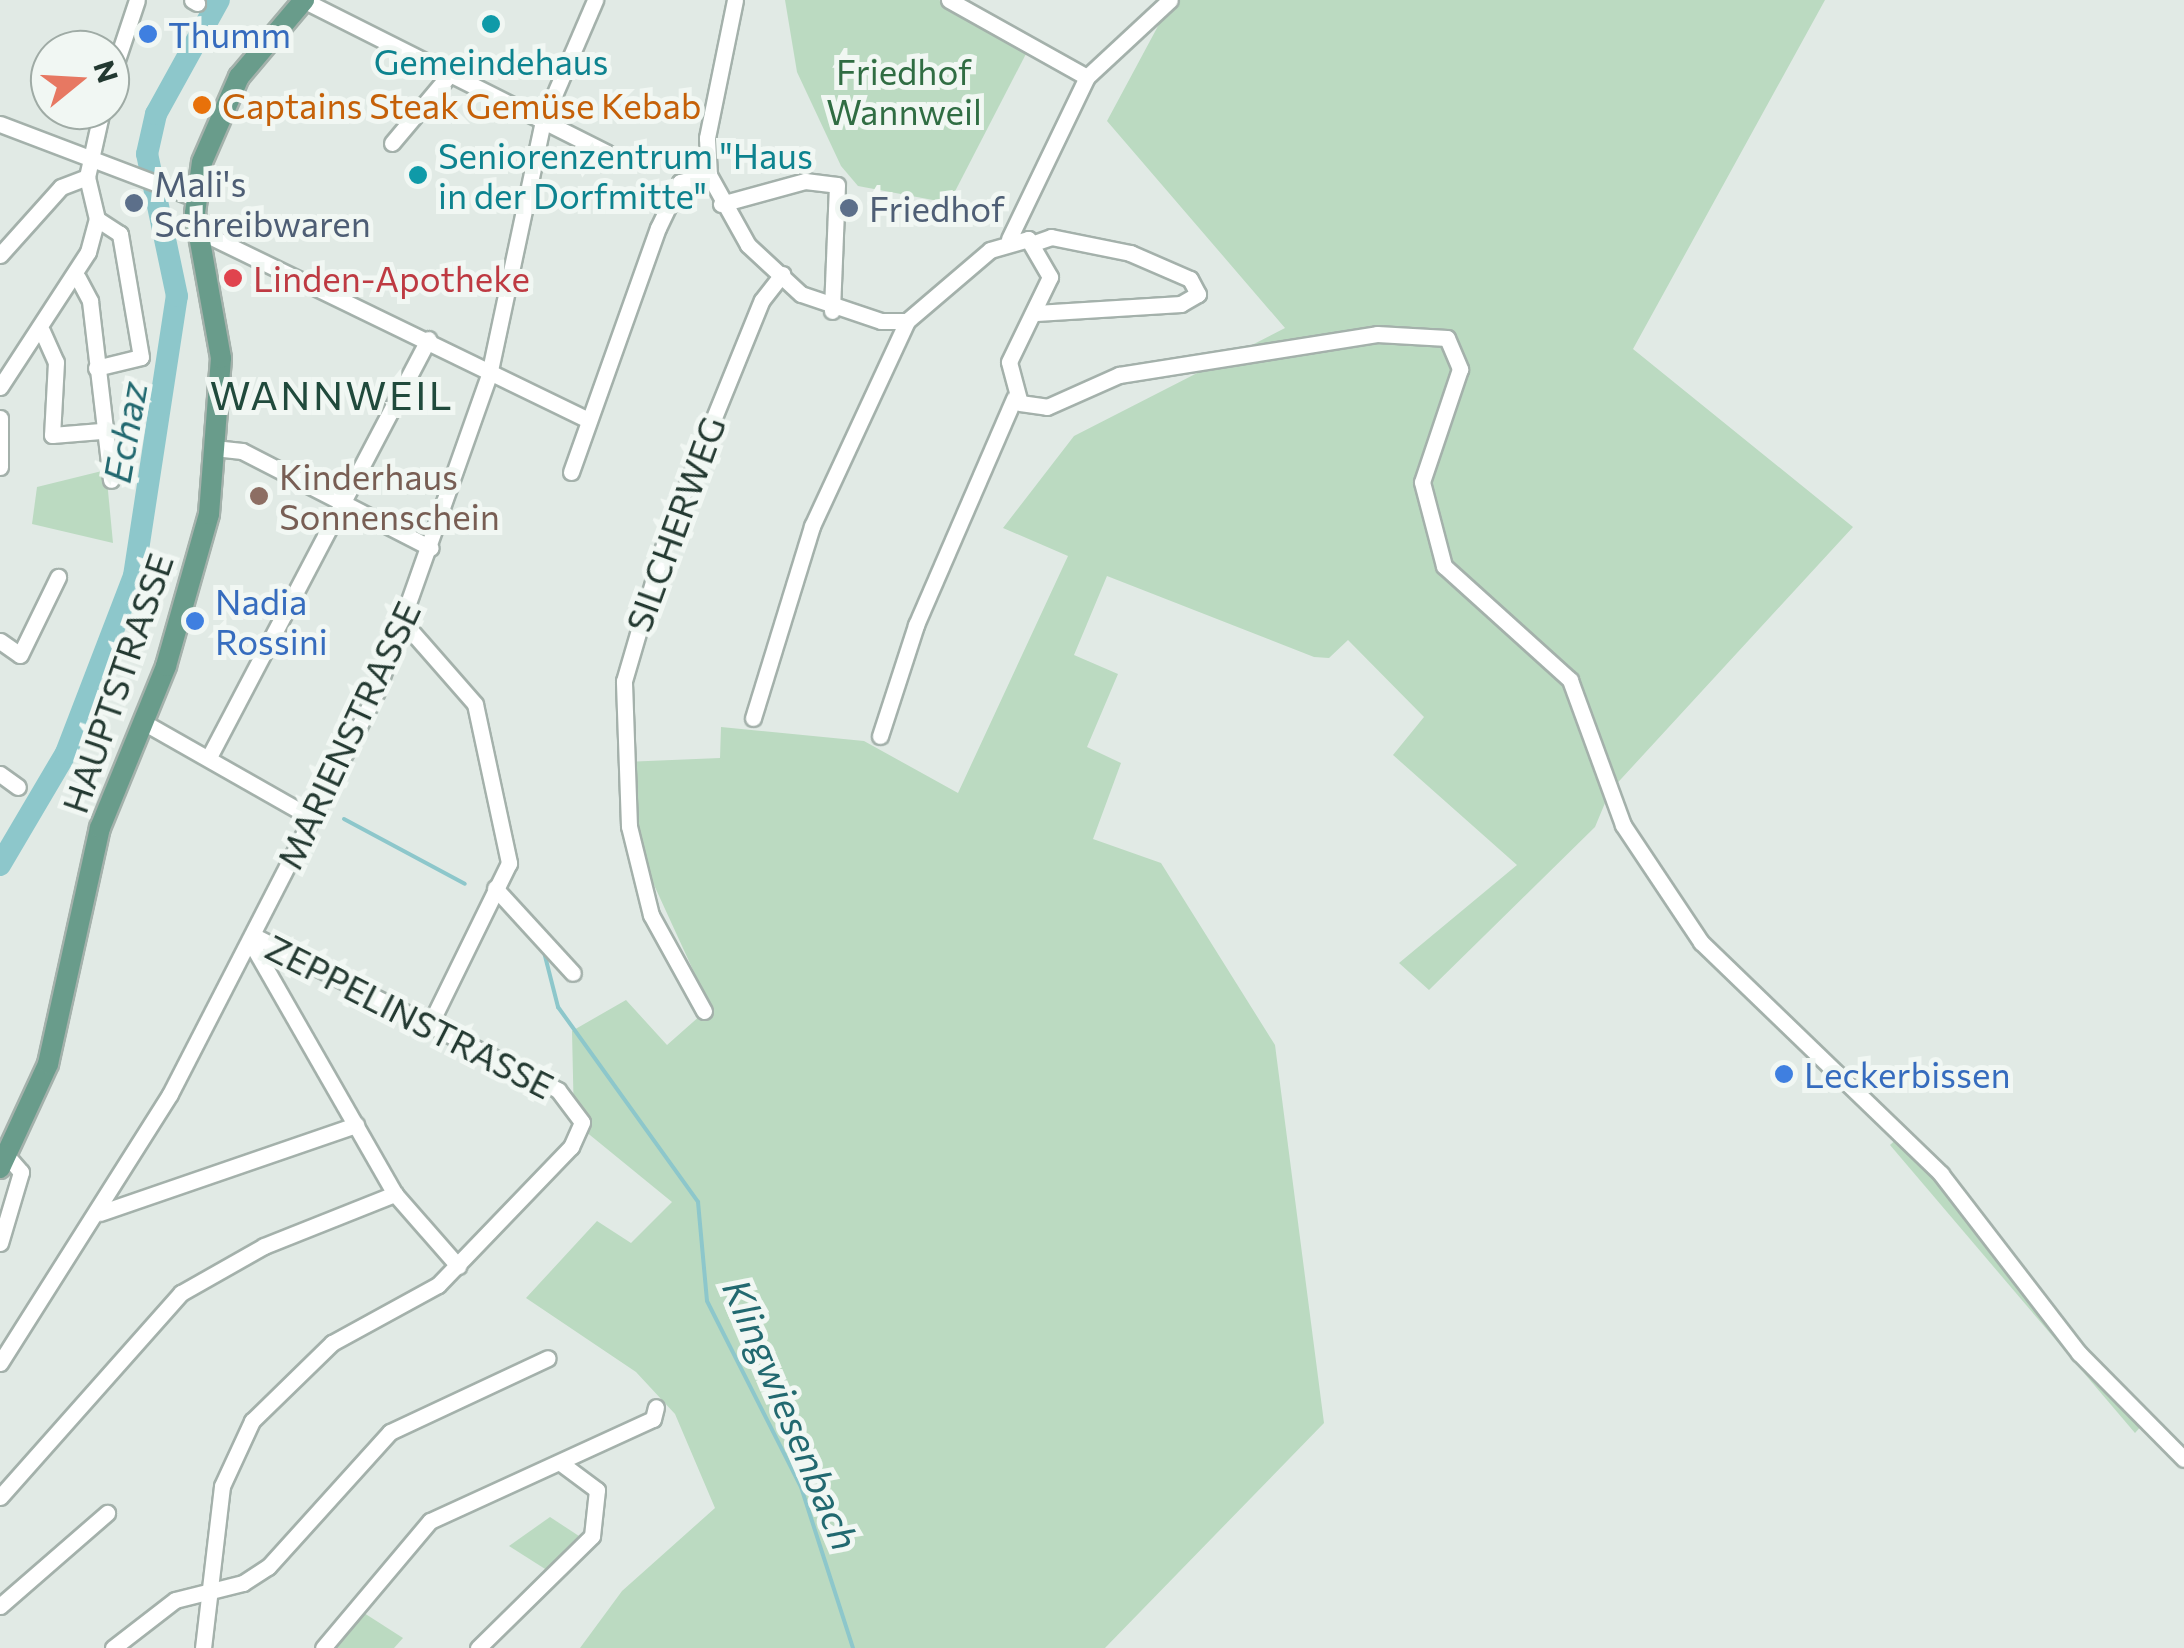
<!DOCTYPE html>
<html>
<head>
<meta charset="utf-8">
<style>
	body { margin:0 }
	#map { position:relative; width:2184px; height:1648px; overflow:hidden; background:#e1eae5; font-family:Commissioner,sans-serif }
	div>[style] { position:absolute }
	.green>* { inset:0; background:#bbdac1 }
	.stream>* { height:4px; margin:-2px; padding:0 2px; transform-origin:2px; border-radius:2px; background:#8dc7cb }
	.river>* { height:22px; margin:-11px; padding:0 11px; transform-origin:11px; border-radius:11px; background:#8dc7cb }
	.roads { filter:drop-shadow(2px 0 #a4b1ab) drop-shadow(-2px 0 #a4b1ab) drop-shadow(0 2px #a4b1ab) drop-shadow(0 -2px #a4b1ab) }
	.minor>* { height:15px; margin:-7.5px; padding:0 7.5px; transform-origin:7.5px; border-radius:7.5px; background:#fff }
	.major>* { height:20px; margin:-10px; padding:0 10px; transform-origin:10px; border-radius:10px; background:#699c8b }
	.dots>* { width:28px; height:28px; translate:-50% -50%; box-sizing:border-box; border:5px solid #f1f7f3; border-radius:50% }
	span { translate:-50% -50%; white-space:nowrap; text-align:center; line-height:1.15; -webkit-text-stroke:10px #f1f7f3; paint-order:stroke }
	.shop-label { font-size:35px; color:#366cbe }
	.left { translate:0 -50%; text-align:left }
	.culture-label { font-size:35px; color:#0d838f }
	.park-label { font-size:35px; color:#306d43 }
	.food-label { font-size:35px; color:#c56008 }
	.service-label { font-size:35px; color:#4e5e75 }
	.health-label { font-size:35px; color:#be3a42 }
	.education-label { font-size:35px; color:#785e54 }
	.street-label { font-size:35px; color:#233931 }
	.water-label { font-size:38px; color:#226970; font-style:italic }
	.quarter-label { font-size:40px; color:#204a3c; letter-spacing:2.5px }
	.north { position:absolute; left:30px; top:30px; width:100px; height:100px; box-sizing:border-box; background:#f1f7f3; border:2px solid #9faba5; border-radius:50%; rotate:72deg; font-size:28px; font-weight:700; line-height:40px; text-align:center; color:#233931 }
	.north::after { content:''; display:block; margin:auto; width:35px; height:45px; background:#e77862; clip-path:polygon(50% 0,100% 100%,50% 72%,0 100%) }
</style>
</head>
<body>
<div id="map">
	<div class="green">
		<div style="clip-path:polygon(785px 0,939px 0,1028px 50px,949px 203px,858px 186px,841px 166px,797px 72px)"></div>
		<div style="clip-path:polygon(1172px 0,1825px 0,1633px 349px,1853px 527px,1610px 791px,1595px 827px,1429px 990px,1399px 963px,1517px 865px,1393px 755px,1424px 717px,1348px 640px,1329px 658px,1314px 657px,1107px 576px,1074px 655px,1118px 674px,1087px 747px,1121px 763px,1093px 839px,1161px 863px,1275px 1045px,1324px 1423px,1105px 1648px,580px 1648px,622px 1591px,715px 1508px,675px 1414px,636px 1372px,526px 1298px,597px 1221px,631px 1243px,672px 1202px,574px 1122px,572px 1031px,626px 1000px,667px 1045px,710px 1007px,643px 861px,624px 762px,720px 758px,721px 727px,864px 741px,958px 793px,1068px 556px,1003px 528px,1074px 436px,1285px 328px,1107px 121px)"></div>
		<div style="clip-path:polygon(106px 470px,113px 543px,32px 524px,37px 487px)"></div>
		<div style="clip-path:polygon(1901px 1135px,2143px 1424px,2135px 1433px,1890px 1145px)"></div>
		<div style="clip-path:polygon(550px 1517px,582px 1538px,553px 1574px,509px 1546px)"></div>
		<div style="clip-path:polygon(364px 1613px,403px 1638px,394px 1648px,334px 1648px)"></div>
	</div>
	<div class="stream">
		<div style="left:344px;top:819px;width:137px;rotate:28.2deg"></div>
		<div style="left:544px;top:952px;width:57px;rotate:75.7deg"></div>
		<div style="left:558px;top:1007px;width:240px;rotate:54.3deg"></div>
		<div style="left:698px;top:1202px;width:99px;rotate:84.8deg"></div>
		<div style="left:707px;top:1301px;width:208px;rotate:63.2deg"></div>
		<div style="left:801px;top:1487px;width:169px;rotate:72.1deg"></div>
	</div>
	<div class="river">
		<div style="left:0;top:865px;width:130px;rotate:-59.5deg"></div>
		<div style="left:66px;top:753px;width:190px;rotate:-69deg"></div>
		<div style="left:134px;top:576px;width:283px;rotate:-81.3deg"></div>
		<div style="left:177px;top:296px;width:145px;rotate:-101.9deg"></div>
		<div style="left:147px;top:154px;width:41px;rotate:-77.3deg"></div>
		<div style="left:156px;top:114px;width:130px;rotate:-61.1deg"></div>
	</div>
	<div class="roads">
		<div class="minor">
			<div style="left:192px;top:0;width:6px;rotate:31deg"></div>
			<div style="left:303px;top:0;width:340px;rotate:26.7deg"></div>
			<div style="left:735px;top:0;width:141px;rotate:101.5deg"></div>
			<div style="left:707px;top:138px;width:37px;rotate:87deg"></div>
			<div style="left:709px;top:175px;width:80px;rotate:60.9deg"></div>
			<div style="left:748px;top:245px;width:72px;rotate:42.8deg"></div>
			<div style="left:801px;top:294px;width:84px;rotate:18.6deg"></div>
			<div style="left:881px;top:321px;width:26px"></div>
			<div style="left:907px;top:321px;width:109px;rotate:-40.5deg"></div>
			<div style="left:990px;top:250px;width:40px;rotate:-16deg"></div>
			<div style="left:1028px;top:239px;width:44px;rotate:59.9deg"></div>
			<div style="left:1050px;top:277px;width:94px;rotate:115.8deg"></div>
			<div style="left:1009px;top:362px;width:42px;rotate:75deg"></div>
			<div style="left:1020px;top:403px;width:27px;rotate:8deg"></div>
			<div style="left:1047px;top:407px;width:79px;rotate:-24deg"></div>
			<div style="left:1119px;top:375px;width:261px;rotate:-9deg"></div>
			<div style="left:1377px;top:334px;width:70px;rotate:3.3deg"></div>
			<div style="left:1447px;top:338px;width:34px;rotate:67deg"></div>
			<div style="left:1460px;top:369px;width:119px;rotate:108.6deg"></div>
			<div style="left:1422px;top:482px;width:87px;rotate:75.3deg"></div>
			<div style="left:1444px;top:566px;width:170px;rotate:42.1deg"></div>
			<div style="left:1570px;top:680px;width:154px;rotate:69.9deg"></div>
			<div style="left:1623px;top:825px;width:141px;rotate:56.3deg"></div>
			<div style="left:1701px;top:942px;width:334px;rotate:44deg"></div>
			<div style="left:1941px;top:1174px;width:226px;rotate:52.4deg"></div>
			<div style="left:2079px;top:1353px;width:149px;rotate:45.3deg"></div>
			<div style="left:949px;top:0;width:158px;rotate:29.2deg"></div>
			<div style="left:110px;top:81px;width:85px;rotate:-71.6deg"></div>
			<div style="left:0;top:124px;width:209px;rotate:20.8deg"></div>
			<div style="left:392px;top:143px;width:90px;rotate:-50deg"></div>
			<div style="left:721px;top:204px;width:87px;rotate:-15.3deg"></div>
			<div style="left:805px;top:181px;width:32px;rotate:7deg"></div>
			<div style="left:837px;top:185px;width:126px;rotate:92.3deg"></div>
			<div style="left:197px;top:230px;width:435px;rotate:25.9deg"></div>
			<div style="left:1009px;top:239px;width:180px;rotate:-64.3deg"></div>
			<div style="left:1087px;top:77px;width:113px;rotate:-42.9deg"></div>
			<div style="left:1034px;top:243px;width:18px;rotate:-19deg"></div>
			<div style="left:1051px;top:237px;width:81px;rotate:11.4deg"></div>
			<div style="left:1130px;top:253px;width:65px;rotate:23.4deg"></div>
			<div style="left:1190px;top:279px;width:17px;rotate:62deg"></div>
			<div style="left:1198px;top:294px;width:20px;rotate:150deg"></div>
			<div style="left:1181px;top:304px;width:145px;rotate:176.4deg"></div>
			<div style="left:0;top:255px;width:91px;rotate:-48.1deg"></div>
			<div style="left:61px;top:187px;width:28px;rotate:-21deg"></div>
			<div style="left:78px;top:278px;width:26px;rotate:62deg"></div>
			<div style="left:90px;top:301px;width:180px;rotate:83.3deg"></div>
			<div style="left:42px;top:331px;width:34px;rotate:66deg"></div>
			<div style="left:56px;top:362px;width:73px;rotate:93.1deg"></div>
			<div style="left:52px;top:435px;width:49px;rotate:-4.7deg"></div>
			<div style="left:96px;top:368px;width:46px;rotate:-13.7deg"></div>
			<div style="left:141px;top:357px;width:125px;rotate:-99.7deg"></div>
			<div style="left:120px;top:234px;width:27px;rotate:-147deg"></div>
			<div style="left:0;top:387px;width:161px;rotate:-56.9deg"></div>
			<div style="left:88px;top:252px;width:34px;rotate:-75deg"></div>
			<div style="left:97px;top:219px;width:43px;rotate:-103.4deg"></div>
			<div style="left:87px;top:177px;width:69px;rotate:-77.4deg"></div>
			<div style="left:0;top:418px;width:49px;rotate:90deg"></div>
			<div style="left:214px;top:448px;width:28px;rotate:6deg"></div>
			<div style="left:242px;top:451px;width:212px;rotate:27.2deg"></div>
			<div style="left:571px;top:472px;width:259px;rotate:-70.4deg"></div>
			<div style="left:658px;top:228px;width:51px;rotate:-64.4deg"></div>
			<div style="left:680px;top:182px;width:30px;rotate:-14deg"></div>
			<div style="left:405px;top:624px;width:106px;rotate:48.8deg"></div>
			<div style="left:475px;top:704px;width:163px;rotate:77.9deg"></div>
			<div style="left:509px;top:863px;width:177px;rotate:116.1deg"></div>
			<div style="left:0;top:641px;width:24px;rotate:35deg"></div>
			<div style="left:20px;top:655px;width:87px;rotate:-64deg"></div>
			<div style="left:753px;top:718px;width:201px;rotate:-72.9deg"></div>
			<div style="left:812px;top:526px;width:226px;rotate:-65.1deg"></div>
			<div style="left:143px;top:722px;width:194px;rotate:29.6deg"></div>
			<div style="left:880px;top:736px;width:117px;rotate:-72deg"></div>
			<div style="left:916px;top:625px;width:247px;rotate:-66.6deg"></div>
			<div style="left:209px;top:757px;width:472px;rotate:-62.3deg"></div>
			<div style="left:0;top:774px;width:22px;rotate:36deg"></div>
			<div style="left:495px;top:888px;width:115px;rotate:47.5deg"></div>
			<div style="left:250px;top:941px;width:292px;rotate:60.2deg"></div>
			<div style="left:395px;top:1194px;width:96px;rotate:48.8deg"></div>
			<div style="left:704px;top:1011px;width:110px;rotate:-118.9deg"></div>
			<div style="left:651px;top:915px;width:92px;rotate:-103.9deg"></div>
			<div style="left:629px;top:826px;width:145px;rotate:-92deg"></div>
			<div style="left:624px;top:681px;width:156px;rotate:-73.7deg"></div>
			<div style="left:668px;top:531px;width:249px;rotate:-67.9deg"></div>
			<div style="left:762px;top:300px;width:33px;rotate:-52deg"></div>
			<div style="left:100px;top:1213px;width:271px;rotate:-19deg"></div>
			<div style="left:0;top:1243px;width:74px;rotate:-73.5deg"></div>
			<div style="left:21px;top:1172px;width:21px;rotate:-131deg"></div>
			<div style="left:0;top:1363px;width:318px;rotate:-57.7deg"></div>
			<div style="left:170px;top:1094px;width:453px;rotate:-62.8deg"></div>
			<div style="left:377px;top:691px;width:335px;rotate:-70.5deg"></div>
			<div style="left:489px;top:375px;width:260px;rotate:-78deg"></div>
			<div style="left:543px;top:121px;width:132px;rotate:-66.7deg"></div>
			<div style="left:0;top:1497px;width:273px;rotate:-48.4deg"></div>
			<div style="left:181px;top:1293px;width:95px;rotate:-29.5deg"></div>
			<div style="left:264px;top:1246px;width:141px;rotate:-21.7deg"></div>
			<div style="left:0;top:1606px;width:142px;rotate:-41deg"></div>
			<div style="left:113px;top:1648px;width:78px;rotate:-37.7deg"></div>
			<div style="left:175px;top:1600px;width:70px;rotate:-14deg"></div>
			<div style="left:243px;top:1583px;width:30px;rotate:-33deg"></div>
			<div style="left:268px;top:1567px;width:182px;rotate:-47.9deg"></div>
			<div style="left:390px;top:1432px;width:174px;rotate:-25.1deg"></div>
			<div style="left:203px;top:1648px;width:163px;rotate:-83.3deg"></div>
			<div style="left:222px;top:1486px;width:72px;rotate:-65.2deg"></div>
			<div style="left:252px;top:1421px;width:112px;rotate:-44.3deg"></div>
			<div style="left:332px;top:1343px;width:121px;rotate:-28.7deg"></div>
			<div style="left:438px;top:1285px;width:192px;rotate:-46.1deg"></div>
			<div style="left:571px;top:1147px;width:27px;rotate:-66deg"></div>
			<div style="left:582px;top:1122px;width:40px;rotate:-127deg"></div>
			<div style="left:558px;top:1090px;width:342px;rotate:-153.1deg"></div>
			<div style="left:323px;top:1648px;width:166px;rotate:-49.9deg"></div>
			<div style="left:430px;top:1521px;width:245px;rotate:-24.6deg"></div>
			<div style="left:653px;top:1419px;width:12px;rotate:-76deg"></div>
			<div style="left:478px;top:1648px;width:160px;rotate:-44.5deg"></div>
			<div style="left:592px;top:1536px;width:46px;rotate:-83.8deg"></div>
			<div style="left:597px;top:1490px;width:44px;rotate:-143.4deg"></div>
		</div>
		<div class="major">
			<div style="left:0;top:1168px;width:115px;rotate:-65.2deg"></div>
			<div style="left:48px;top:1064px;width:242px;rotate:-77.6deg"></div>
			<div style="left:100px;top:828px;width:175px;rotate:-67.8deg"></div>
			<div style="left:166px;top:666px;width:158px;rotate:-74.2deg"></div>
			<div style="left:209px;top:514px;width:156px;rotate:-85.6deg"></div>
			<div style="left:221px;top:358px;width:147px;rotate:-100.2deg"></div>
			<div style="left:195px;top:213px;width:51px;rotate:-82.2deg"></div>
			<div style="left:202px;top:162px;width:93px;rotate:-66.5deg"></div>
			<div style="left:239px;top:77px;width:101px;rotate:-49.8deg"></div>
		</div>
	</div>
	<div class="dots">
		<div style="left:491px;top:24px;background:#0f9aa8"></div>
		<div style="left:148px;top:34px;background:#3f7fe0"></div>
		<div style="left:202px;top:105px;background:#e8710a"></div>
		<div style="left:418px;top:175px;background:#0f9aa8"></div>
		<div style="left:134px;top:203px;background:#5c6f8a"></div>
		<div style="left:849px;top:208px;background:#5c6f8a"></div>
		<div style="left:233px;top:278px;background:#e0444e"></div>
		<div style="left:259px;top:496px;background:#8d6e63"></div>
		<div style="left:195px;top:621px;background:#3f7fe0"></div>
		<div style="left:1784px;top:1074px;background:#3f7fe0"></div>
	</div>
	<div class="shop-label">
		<span class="left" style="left:168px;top:34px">Thumm</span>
		<span class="left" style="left:215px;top:621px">Nadia<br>Rossini</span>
		<span class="left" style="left:1804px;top:1074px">Leckerbissen</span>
	</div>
	<div class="culture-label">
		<span style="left:491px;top:61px">Gemeindehaus</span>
		<span class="left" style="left:438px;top:175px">Seniorenzentrum "Haus<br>in der Dorfmitte"</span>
	</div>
	<div class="park-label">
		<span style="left:904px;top:91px">Friedhof<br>Wannweil</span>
	</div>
	<div class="food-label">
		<span class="left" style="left:222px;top:105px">Captains Steak Gemüse Kebab</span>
	</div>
	<div class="service-label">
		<span class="left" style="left:154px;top:203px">Mali's<br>Schreibwaren</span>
		<span class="left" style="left:869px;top:208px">Friedhof</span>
	</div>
	<div class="health-label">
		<span class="left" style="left:253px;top:278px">Linden-Apotheke</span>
	</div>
	<div class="education-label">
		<span class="left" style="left:279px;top:496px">Kinderhaus<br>Sonnenschein</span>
	</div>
	<div class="street-label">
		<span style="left:675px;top:524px;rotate:-70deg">SILCHERWEG</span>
		<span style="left:117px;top:683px;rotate:-71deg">HAUPTSTRASSE</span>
		<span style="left:348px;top:735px;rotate:-65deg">MARIENSTRASSE</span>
		<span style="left:410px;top:1016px;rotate:27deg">ZEPPELINSTRASSE</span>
	</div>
	<div class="water-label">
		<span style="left:124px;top:432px;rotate:-80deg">Echaz</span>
		<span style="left:792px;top:1414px;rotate:67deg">Klingwiesenbach</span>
	</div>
	<div class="quarter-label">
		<span style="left:332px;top:394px">WANNWEIL</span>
	</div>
	<div class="north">N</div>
</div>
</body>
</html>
